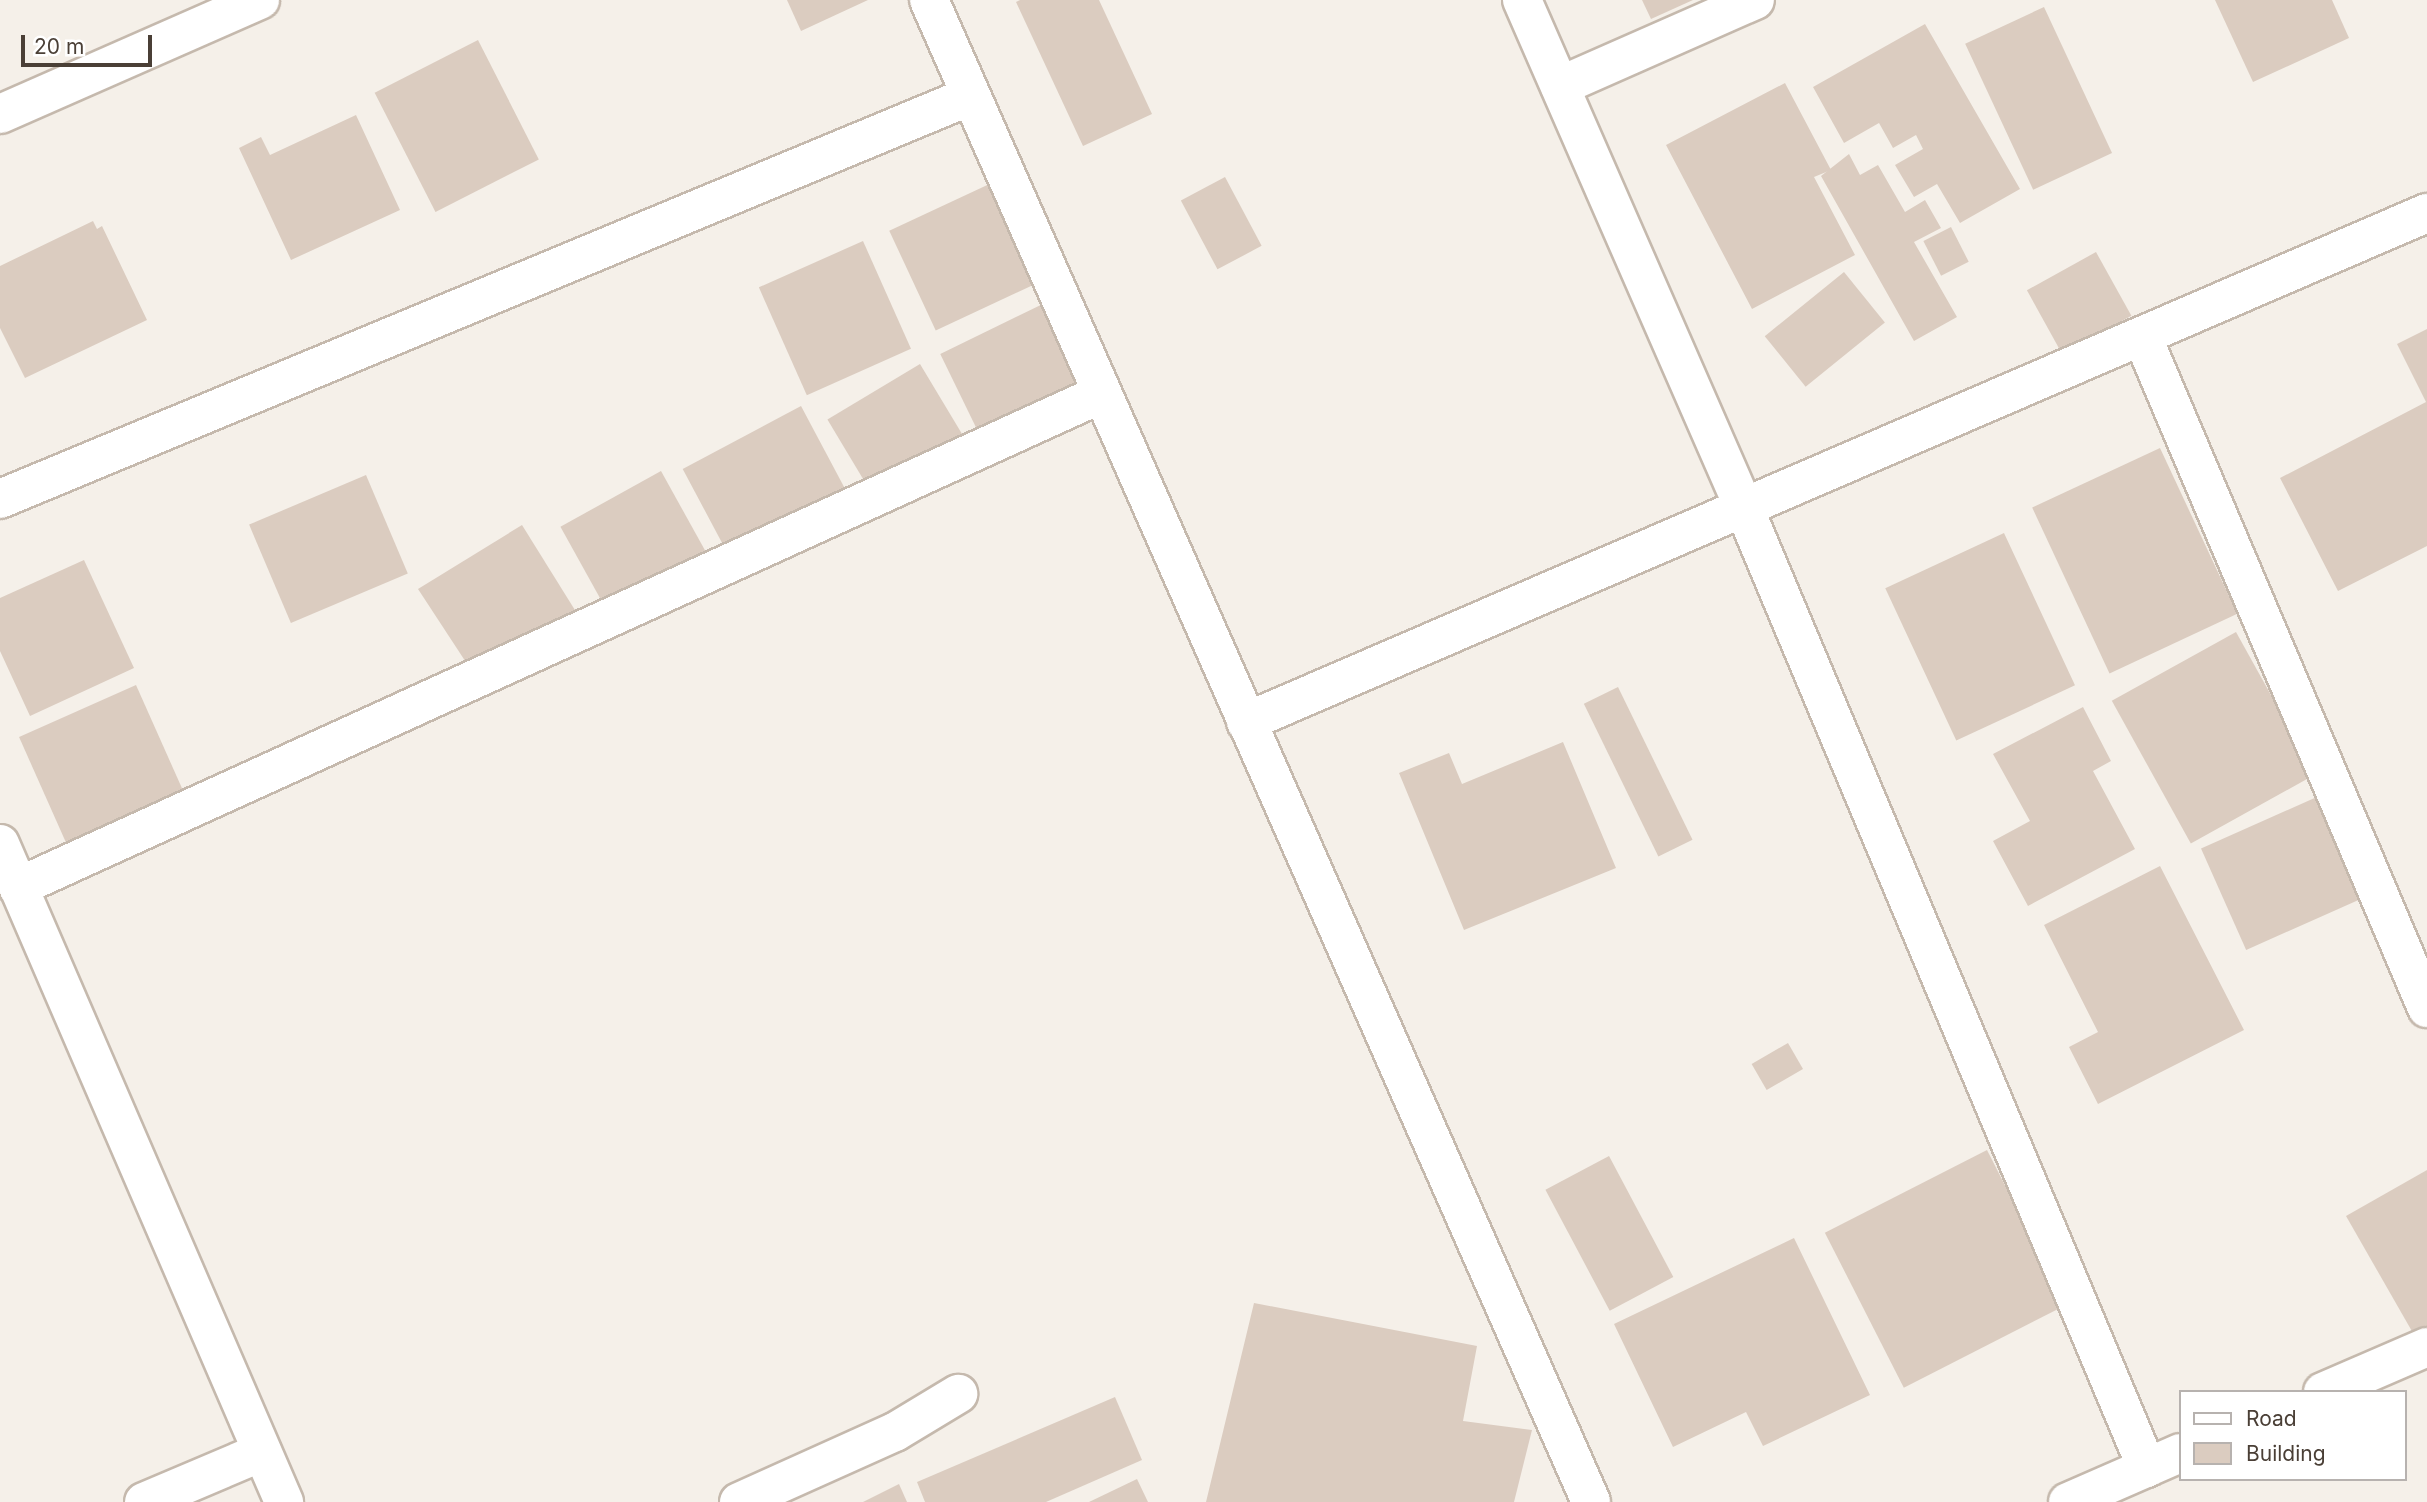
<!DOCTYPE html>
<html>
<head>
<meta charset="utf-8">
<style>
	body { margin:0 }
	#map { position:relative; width:2427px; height:1502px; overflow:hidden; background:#f5f0e9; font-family:Inter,sans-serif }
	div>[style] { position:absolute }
	.building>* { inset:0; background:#dbccc0; transform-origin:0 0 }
	.roads { filter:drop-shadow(2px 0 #c5b9ad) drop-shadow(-2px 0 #c5b9ad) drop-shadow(0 2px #c5b9ad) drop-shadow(0 -2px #c5b9ad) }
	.minor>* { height:38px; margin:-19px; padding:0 19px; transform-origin:19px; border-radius:19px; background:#fff }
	span { translate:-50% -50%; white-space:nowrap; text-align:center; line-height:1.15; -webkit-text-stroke:5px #fff; paint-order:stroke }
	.legend { position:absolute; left:2179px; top:1390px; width:228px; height:91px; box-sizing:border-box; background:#fff; border:2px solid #b7b2af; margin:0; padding:9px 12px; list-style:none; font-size:21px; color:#4a3f36 }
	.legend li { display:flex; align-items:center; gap:14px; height:35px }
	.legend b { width:35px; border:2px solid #b7b2af }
	.scale { position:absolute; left:21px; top:35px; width:131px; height:32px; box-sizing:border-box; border:4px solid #4a3f36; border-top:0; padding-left:9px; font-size:21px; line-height:24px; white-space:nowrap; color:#4a3f36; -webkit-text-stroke:5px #fff; paint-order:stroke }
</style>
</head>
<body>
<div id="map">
	<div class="building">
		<div style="clip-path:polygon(787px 0,868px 0,801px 31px)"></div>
		<div style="clip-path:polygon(1020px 0,1099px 0,1152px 114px,1083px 146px,1016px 2px)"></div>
		<div style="clip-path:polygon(1642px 0,1693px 0,1651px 19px)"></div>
		<div style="clip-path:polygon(2215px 0,2332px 0,2349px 38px,2253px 82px)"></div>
		<div style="left:2044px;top:7px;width:161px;height:87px;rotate:65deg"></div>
		<div style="clip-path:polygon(1925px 24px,2020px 189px,1960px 223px,1937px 184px,1914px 197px,1895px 165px,1923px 149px,1916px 135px,1893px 148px,1879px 123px,1844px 143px,1813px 87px)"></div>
		<div style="left:478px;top:40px;width:134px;height:116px;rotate:63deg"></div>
		<div style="clip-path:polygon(1785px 83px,1831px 170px,1814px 177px,1855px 255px,1752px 309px,1666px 145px)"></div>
		<div style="clip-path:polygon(356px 115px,400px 210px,291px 260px,239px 148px,261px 137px,270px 155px)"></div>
		<div style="clip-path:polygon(1849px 154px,1860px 175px,1878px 165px,1905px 212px,1925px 200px,1941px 228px,1914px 242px,1957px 317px,1914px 341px,1821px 176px)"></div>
		<div style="left:1225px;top:177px;width:78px;height:50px;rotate:62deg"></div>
		<div style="left:998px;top:180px;width:110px;height:120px;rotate:65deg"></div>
		<div style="clip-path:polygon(93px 221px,97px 229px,102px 226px,147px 320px,25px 378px,0 328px,0 266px)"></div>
		<div style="left:1951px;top:227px;width:39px;height:31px;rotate:63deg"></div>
		<div style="left:863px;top:241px;width:118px;height:114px;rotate:66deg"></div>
		<div style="left:2096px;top:252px;width:73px;height:79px;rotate:61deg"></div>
		<div style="left:1844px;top:272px;width:65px;height:102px;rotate:51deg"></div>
		<div style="left:1049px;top:301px;width:97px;height:121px;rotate:64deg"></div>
		<div style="clip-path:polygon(2427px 329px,2427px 546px,2338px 591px,2280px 478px,2426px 402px,2397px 344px)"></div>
		<div style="left:920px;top:364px;width:98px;height:108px;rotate:59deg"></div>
		<div style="left:801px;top:406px;width:102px;height:134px;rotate:62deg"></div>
		<div style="left:2160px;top:448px;width:183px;height:141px;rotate:65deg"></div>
		<div style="left:661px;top:471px;width:107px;height:115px;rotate:61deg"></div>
		<div style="left:366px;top:475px;width:107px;height:127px;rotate:67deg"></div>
		<div style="clip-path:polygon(522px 525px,583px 623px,473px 673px,418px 589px)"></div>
		<div style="left:2004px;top:533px;width:168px;height:131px;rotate:65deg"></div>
		<div style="clip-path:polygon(84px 560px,134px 668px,30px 716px,0 651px,0 598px)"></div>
		<div style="left:2236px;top:632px;width:163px;height:142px;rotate:61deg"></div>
		<div style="left:136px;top:685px;width:129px;height:128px;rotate:66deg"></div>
		<div style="left:1618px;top:687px;width:170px;height:38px;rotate:64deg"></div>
		<div style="clip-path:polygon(2083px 707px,2111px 761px,2093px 771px,2135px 849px,2028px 906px,1993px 841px,2030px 821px,1993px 754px)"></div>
		<div style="clip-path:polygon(1563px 742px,1616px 868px,1464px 930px,1399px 773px,1449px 753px,1462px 784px)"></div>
		<div style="left:2328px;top:792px;width:111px;height:139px;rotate:66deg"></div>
		<div style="clip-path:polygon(2160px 866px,2244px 1030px,2098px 1104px,2069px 1047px,2098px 1032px,2044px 925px)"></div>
		<div style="left:1788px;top:1043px;width:30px;height:42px;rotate:60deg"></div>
		<div style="left:1987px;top:1150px;width:174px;height:182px;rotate:63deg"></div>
		<div style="left:1609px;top:1156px;width:137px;height:72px;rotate:62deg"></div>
		<div style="clip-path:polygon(2427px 1170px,2427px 1344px,2421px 1347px,2346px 1216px)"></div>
		<div style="clip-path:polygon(1794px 1238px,1870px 1395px,1763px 1446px,1746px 1412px,1673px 1447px,1614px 1324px)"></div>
		<div style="clip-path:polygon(1254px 1303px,1477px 1346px,1463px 1421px,1532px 1430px,1514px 1502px,1206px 1502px)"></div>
		<div style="clip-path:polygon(1115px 1397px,1142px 1460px,1046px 1502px,925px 1502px,917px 1482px)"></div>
		<div style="clip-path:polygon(1137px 1479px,1148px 1502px,1089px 1502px)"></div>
		<div style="clip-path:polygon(899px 1484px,907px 1502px,863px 1502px)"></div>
	</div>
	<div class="roads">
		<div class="minor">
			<div style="left:929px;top:0;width:1641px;rotate:66.21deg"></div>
			<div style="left:1522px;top:0;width:554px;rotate:66.39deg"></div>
			<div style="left:1744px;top:508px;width:1041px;rotate:67.23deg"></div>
			<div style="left:1560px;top:86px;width:213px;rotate:-23.8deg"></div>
			<div style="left:0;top:114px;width:284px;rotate:-23.7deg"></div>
			<div style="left:2142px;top:336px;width:730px;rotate:67.02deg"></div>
			<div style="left:0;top:499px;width:1050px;rotate:-22.56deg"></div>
			<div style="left:1246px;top:722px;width:1286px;rotate:-23.32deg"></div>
			<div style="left:0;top:844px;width:717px;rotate:66.65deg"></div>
			<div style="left:18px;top:887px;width:1190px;rotate:-24.48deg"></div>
			<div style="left:2323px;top:1392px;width:113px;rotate:-23.4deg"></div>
			<div style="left:144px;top:1502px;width:128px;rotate:-23deg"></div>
			<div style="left:739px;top:1502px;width:171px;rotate:-24.2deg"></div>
			<div style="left:895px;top:1432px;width:74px;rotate:-31.1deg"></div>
			<div style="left:2068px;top:1502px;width:122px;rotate:-23.6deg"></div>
		</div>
	</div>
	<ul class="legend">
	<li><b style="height:9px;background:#fff"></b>Road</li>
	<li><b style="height:19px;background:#dbccc0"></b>Building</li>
	</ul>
	<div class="scale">20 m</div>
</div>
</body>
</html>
